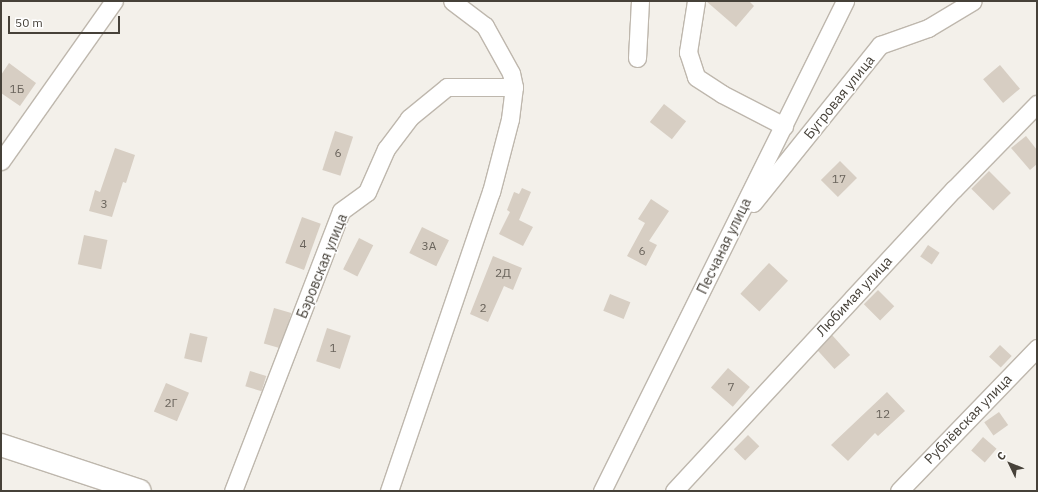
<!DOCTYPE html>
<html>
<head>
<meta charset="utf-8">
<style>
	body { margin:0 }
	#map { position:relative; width:1038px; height:492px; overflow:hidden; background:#f3f0ea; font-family:"IBM Plex Sans",sans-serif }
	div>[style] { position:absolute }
	.building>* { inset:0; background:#d7cec3; transform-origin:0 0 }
	.roads { filter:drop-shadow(1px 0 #beb7ad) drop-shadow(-1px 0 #beb7ad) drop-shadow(0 1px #beb7ad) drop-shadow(0 -1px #beb7ad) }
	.minor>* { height:17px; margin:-8.5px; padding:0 8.5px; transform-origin:8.5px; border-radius:8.5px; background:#fff }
	.tertiary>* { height:22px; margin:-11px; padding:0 11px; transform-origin:11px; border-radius:11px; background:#fff }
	span { translate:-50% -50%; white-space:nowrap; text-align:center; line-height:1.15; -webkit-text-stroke:3px #fff; paint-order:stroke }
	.number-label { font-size:12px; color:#6a645c }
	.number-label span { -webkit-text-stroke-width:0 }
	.street-label { font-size:14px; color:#464139 }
	.frame { position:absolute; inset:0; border:2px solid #464139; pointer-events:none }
	.north { position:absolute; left:990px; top:444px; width:40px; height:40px; -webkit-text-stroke:3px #fff; paint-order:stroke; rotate:313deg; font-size:11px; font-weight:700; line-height:16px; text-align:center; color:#464139 }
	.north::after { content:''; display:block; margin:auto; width:14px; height:18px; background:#464139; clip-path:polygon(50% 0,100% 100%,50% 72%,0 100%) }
	.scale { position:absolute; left:8px; top:16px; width:112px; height:18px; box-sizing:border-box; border:2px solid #464139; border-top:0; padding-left:5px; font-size:12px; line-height:14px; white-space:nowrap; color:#464139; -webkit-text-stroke:3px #fff; paint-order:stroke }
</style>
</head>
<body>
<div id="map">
	<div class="building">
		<div style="clip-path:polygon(706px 1px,749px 1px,754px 6px,736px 27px)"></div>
		<div style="clip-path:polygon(9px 63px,36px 83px,20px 106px,1px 93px,1px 75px)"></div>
		<div style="left:1000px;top:65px;width:31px;height:22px;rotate:50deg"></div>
		<div style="left:664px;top:104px;width:28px;height:23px;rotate:38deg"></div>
		<div style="left:335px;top:131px;width:19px;height:41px;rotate:18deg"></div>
		<div style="clip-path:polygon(1026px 136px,1037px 150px,1037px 164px,1030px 170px,1011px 148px)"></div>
		<div style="clip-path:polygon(115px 148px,135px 155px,126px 183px,123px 182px,112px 217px,89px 211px,95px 190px,100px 192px)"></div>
		<div style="left:840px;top:161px;width:24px;height:27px;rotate:45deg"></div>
		<div style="left:989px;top:171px;width:31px;height:25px;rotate:45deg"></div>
		<div style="clip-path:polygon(522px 188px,531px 192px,519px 220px,533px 227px,523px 246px,499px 234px,510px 212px,507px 210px,514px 192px,519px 194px)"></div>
		<div style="clip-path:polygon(651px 199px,669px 211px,649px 241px,657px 245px,646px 266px,627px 256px,645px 223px,638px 219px)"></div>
		<div style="left:302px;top:217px;width:20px;height:49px;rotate:20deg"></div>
		<div style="left:422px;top:227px;width:30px;height:29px;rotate:26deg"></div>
		<div style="left:84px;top:235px;width:24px;height:30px;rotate:12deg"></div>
		<div style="left:359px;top:238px;width:16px;height:35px;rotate:27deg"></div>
		<div style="left:928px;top:245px;width:14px;height:14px;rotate:34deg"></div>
		<div style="clip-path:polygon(493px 256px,522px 268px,513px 290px,504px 286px,488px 322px,470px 314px)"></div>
		<div style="left:769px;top:263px;width:26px;height:42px;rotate:43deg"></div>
		<div style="left:878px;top:290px;width:23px;height:20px;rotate:45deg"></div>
		<div style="left:610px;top:294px;width:22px;height:18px;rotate:22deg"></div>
		<div style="left:274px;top:308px;width:18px;height:37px;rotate:16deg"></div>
		<div style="left:327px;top:328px;width:25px;height:35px;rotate:18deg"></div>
		<div style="left:190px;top:333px;width:18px;height:26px;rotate:13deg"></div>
		<div style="left:832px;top:335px;width:27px;height:21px;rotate:48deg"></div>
		<div style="left:1000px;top:345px;width:16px;height:16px;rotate:43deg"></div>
		<div style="left:728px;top:368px;width:29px;height:26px;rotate:41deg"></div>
		<div style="left:250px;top:371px;width:17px;height:16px;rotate:17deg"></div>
		<div style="left:166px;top:383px;width:25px;height:31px;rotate:23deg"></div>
		<div style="clip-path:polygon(887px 392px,905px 411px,878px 436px,875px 433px,848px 461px,831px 445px)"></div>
		<div style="left:999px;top:412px;width:16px;height:18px;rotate:55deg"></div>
		<div style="left:748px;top:435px;width:16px;height:20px;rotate:45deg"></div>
		<div style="left:983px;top:437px;width:18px;height:18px;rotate:41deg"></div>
	</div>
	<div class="roads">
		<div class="minor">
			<div style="left:696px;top:1px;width:52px;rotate:98.9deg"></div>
			<div style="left:688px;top:52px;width:26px;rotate:72deg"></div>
			<div style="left:696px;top:77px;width:31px;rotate:33deg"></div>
			<div style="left:722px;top:94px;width:70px;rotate:27.3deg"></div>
			<div style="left:637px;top:58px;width:57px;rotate:-87deg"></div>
			<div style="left:1px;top:161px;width:196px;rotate:-54.8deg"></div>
			<div style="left:753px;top:203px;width:203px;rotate:-51.2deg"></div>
			<div style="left:880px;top:45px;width:51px;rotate:-19.5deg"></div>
			<div style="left:928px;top:28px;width:52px;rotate:-31deg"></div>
			<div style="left:233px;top:491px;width:300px;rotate:-68.9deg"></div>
			<div style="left:341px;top:211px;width:32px;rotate:-36deg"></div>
			<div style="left:367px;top:192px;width:47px;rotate:-66.2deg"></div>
			<div style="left:386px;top:149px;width:39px;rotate:-53deg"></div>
			<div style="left:409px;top:118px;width:49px;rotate:-39.2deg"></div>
			<div style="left:447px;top:87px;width:67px"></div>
			<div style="left:389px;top:491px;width:316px;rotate:-71.2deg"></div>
			<div style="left:491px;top:192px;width:75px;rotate:-75.4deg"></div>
			<div style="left:510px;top:119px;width:32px;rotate:-83deg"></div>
			<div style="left:514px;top:87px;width:14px;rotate:-102deg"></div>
			<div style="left:511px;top:73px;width:54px;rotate:-119deg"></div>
			<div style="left:485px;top:26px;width:41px;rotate:-142.9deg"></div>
			<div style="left:602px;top:491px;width:547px;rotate:-63.62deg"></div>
			<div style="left:674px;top:491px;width:412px;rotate:-47.2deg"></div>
			<div style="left:954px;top:189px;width:119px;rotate:-45.7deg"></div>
			<div style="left:899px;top:491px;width:199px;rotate:-46deg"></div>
		</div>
		<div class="tertiary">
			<div style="left:1px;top:445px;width:146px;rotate:18.3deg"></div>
		</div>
	</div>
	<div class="number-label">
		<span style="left:17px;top:89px">1Б</span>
		<span style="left:338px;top:153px">6</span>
		<span style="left:839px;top:179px">17</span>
		<span style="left:104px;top:204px">3</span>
		<span style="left:303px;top:244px">4</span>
		<span style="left:429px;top:246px">3А</span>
		<span style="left:642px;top:251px">6</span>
		<span style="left:503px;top:273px">2Д</span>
		<span style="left:483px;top:308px">2</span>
		<span style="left:333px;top:348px">1</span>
		<span style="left:731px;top:387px">7</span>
		<span style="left:171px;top:403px">2Г</span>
		<span style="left:883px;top:414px">12</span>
	</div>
	<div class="street-label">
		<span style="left:839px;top:97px;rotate:-51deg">Бугровая улица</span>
		<span style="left:724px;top:246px;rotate:-64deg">Песчаная улица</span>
		<span style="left:322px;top:266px;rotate:-68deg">Бэровская улица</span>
		<span style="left:854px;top:296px;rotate:-47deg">Любимая улица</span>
		<span style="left:968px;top:419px;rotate:-46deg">Рублёвская улица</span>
	</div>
	<div class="frame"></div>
	<div class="north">С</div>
	<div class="scale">50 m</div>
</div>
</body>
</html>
